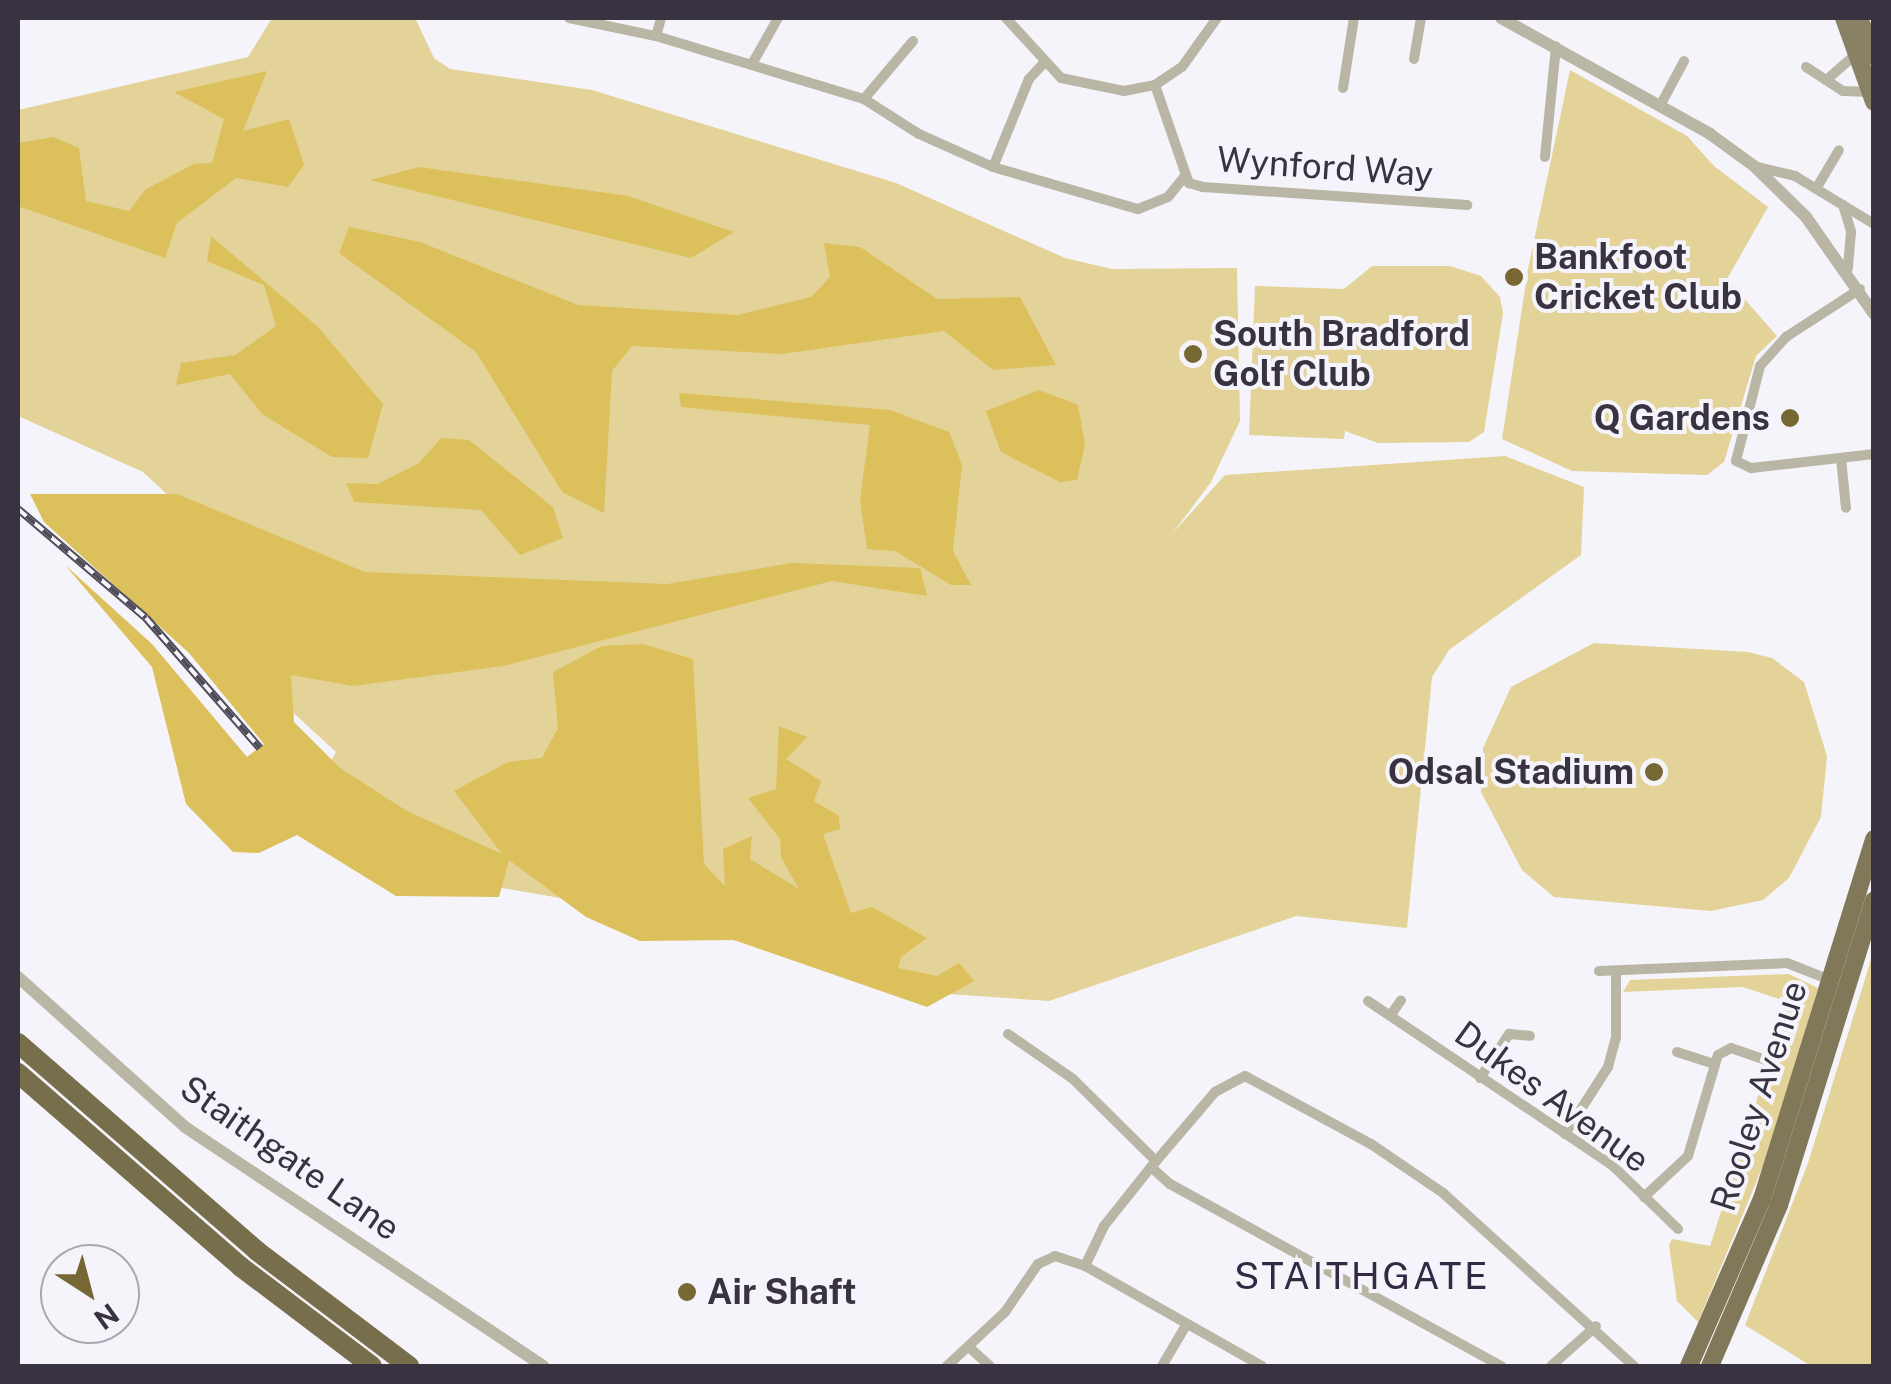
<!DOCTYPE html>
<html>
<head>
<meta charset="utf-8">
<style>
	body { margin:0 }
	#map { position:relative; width:1891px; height:1384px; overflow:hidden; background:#f6f4fb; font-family:"Public Sans",sans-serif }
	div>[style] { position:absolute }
	.green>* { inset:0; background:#e3d398 }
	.forest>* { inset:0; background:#dcc05b }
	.minor>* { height:10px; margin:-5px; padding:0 5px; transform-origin:5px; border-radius:5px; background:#bab6a6 }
	.tertiary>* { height:12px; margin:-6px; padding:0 6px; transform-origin:6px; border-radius:6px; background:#bab6a6 }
	.primary>* { height:18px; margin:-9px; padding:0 9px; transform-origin:9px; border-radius:9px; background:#898164 }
	.trunk>* { height:18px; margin:-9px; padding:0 9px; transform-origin:9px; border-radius:9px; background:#807858 }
	.motorway>* { height:20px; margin:-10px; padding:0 10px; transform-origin:10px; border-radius:10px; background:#776e4c }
	.rail>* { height:8px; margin-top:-4px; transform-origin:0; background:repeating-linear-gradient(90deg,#f6f4fb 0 11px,#514c59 0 22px); box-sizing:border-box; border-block:2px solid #514c59 }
	.dots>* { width:28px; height:28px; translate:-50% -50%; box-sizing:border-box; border:5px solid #f6f4fb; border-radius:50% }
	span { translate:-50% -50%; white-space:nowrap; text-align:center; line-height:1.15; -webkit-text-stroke:8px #f6f4fb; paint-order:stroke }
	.street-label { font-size:35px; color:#393341 }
	.poi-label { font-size:35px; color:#393341; font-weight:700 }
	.left { translate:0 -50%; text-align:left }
	.right { translate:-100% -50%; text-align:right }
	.neighbourhood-label { font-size:38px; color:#342944; letter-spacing:2.5px }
	.frame { position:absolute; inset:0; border:20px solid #393341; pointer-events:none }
	.north { position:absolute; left:40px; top:1244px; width:100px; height:100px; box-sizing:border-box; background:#f6f4fb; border:2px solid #aaa7b1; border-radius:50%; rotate:144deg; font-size:28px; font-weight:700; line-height:40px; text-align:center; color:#393341 }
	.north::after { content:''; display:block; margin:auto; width:35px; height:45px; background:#766735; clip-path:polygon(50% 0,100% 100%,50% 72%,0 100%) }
</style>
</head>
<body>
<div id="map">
	<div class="green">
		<div style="clip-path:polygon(272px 18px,415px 18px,434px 58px,450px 69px,592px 90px,896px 183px,1065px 258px,1112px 269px,1237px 268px,1240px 421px,1211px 482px,1172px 534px,1225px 475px,1505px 456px,1584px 487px,1581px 555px,1449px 650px,1432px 677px,1407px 928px,1296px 916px,1049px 1001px,933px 993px,601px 905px,502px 888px,474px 895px,313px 792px,336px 752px,286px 706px,283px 669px,664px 594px,428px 598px,220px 544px,143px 472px,18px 416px,18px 110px,248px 57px)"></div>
		<div style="clip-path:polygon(1570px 70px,1687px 136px,1714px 166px,1768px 207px,1727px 279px,1777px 336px,1756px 356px,1724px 462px,1707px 475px,1572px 471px,1502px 439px,1528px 269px)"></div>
		<div style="clip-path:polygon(1372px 266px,1450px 266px,1481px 276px,1500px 297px,1503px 313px,1484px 432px,1469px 442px,1378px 443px,1345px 431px,1344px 439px,1249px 435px,1255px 286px,1344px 289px)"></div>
		<div style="clip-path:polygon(1594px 643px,1748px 652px,1772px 658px,1804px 682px,1827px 756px,1821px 817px,1789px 878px,1763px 900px,1711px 911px,1554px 897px,1522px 870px,1481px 792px,1483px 748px,1511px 687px)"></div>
		<div style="clip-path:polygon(1873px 953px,1873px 1366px,1811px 1366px,1745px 1325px,1808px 1163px)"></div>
		<div style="clip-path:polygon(1789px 974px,1818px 988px,1770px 1149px,1698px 1322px,1677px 1301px,1669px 1245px,1672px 1239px,1710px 1246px,1788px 1002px,1743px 987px,1623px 992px,1630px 980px)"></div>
	</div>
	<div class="forest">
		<div style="clip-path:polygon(267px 71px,243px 131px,289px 119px,304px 165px,288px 187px,236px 178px,177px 223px,165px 258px,18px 206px,18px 143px,53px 137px,79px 148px,86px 201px,129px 211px,146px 189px,194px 164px,212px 163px,224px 119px,174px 92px)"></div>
		<div style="clip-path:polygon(419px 167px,628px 196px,734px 232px,691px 258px,370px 180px)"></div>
		<div style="clip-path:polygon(349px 227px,420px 242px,578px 305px,738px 315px,811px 297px,830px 277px,824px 243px,860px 247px,937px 299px,1020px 297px,1056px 365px,993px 370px,944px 331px,782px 354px,632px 346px,612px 371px,604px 513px,562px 492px,476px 352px,339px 253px)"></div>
		<div style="clip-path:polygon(211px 236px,318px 327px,383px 404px,368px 458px,332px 457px,262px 414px,230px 374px,176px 385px,181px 363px,235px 355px,276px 326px,264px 285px,207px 261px)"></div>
		<div style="clip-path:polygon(1039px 390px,1078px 405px,1085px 444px,1077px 480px,1060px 482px,1001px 452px,986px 411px)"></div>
		<div style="clip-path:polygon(679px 393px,890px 410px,949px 432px,962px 465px,953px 551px,971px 585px,951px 585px,895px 551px,867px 549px,860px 500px,870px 425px,681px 407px)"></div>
		<div style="clip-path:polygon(441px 438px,469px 440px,553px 507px,563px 538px,520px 555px,481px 510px,354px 502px,346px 483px,377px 484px,419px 463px)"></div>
		<div style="clip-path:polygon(30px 494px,177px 494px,365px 572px,667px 584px,792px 563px,920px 568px,927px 596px,832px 581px,503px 666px,353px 686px,291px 675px,294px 722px,340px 768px,407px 811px,502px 854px,454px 791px,508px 762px,542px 758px,558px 728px,553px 672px,602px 646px,643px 644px,693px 659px,704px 864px,725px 886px,723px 849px,752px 836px,750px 859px,799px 889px,781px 857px,780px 839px,748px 798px,776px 789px,779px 726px,807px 737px,786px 759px,821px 781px,814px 801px,839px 816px,840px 829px,823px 834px,851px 913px,872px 907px,927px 938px,901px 957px,898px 968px,937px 976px,959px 963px,974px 981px,927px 1007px,734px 940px,640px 941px,586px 917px,509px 860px,499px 897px,396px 896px,297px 835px,259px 853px,233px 852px,186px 804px,152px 667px,65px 565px,152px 644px,247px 757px,264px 744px,189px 653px,44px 522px)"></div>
	</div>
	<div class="minor">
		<div style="left:569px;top:18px;width:89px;rotate:11.7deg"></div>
		<div style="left:656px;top:36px;width:217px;rotate:16.9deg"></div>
		<div style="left:864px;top:99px;width:65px;rotate:32.5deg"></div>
		<div style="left:919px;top:134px;width:81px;rotate:24deg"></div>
		<div style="left:1006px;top:18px;width:81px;rotate:47.5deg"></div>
		<div style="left:1061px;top:78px;width:64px;rotate:11.7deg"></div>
		<div style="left:1124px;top:91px;width:32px;rotate:-11deg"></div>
		<div style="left:1155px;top:85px;width:32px;rotate:-34deg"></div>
		<div style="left:1182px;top:67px;width:60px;rotate:-54.5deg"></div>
		<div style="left:656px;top:36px;width:19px;rotate:-74deg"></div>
		<div style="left:1855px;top:55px;width:38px;rotate:139deg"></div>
		<div style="left:1826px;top:80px;width:20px;rotate:33deg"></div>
		<div style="left:1843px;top:91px;width:27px;rotate:2deg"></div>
		<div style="left:1414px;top:59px;width:42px;rotate:-80.3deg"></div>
		<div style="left:752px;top:64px;width:53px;rotate:-60.5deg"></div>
		<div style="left:1042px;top:65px;width:19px;rotate:133deg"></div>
		<div style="left:1029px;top:79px;width:95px;rotate:112.2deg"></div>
		<div style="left:993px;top:167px;width:151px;rotate:16.2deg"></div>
		<div style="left:1138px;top:209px;width:32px;rotate:-22deg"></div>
		<div style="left:1168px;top:197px;width:28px;rotate:-51deg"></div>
		<div style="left:1186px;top:175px;width:95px;rotate:-109deg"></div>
		<div style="left:1806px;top:67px;width:24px;rotate:33deg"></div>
		<div style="left:1343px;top:88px;width:71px;rotate:-81.1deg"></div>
		<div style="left:864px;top:99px;width:76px;rotate:-49.8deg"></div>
		<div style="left:1660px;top:106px;width:51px;rotate:-61.9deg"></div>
		<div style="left:1545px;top:157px;width:111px;rotate:-84.3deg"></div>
		<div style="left:1754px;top:166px;width:42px;rotate:13.7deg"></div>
		<div style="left:1795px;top:176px;width:92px;rotate:31.3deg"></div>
		<div style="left:1186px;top:175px;width:9px;rotate:69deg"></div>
		<div style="left:1189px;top:183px;width:15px;rotate:16deg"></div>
		<div style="left:1203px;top:187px;width:265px;rotate:3.9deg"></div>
		<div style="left:1816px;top:189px;width:45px;rotate:-59.5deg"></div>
		<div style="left:1843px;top:205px;width:28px;rotate:73deg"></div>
		<div style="left:1851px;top:232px;width:37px;rotate:95deg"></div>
		<div style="left:1860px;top:289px;width:88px;rotate:147deg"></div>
		<div style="left:1786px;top:337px;width:39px;rotate:132deg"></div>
		<div style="left:1760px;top:366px;width:98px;rotate:104.2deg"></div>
		<div style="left:1736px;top:461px;width:17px;rotate:25deg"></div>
		<div style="left:1751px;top:468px;width:124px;rotate:-6.5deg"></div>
		<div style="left:1841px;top:458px;width:50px;rotate:84.3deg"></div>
		<div style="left:1599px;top:971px;width:188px;rotate:-2.4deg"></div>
		<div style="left:1787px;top:963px;width:46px;rotate:21.6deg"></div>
		<div style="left:1368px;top:1001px;width:294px;rotate:33.9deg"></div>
		<div style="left:1612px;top:1165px;width:92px;rotate:44.1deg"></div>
		<div style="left:1390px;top:1016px;width:19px;rotate:-55deg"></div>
		<div style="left:1008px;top:1034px;width:79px;rotate:34.7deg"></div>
		<div style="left:1073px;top:1079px;width:117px;rotate:44.7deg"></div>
		<div style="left:1677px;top:1052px;width:40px;rotate:18deg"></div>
		<div style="left:1480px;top:1078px;width:53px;rotate:-56.6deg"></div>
		<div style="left:1509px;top:1034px;width:21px;rotate:5deg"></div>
		<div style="left:1565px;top:1134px;width:80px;rotate:-57.3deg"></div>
		<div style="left:1608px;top:1067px;width:30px;rotate:-75deg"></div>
		<div style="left:1616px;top:1038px;width:67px;rotate:-90deg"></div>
		<div style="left:1151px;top:1167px;width:25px;rotate:42deg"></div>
		<div style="left:1170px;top:1184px;width:378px;rotate:28.8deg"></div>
		<div style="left:1644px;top:1197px;width:60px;rotate:-43deg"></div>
		<div style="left:1688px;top:1156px;width:105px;rotate:-73.5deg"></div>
		<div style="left:1718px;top:1055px;width:15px;rotate:-28deg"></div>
		<div style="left:1731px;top:1048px;width:36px;rotate:19deg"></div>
		<div style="left:1085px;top:1266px;width:44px;rotate:-64.6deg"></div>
		<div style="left:1104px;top:1226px;width:75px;rotate:-51.5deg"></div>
		<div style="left:1151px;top:1167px;width:99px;rotate:-49.5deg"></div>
		<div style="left:1215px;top:1092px;width:34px;rotate:-28deg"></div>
		<div style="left:1245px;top:1076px;width:143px;rotate:28.4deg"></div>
		<div style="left:1371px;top:1144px;width:87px;rotate:34.2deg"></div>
		<div style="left:1443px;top:1193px;width:258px;rotate:42.2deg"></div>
		<div style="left:971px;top:1349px;width:25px;rotate:42deg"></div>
		<div style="left:947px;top:1366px;width:79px;rotate:-43deg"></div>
		<div style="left:1005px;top:1312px;width:58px;rotate:-55.5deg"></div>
		<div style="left:1038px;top:1264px;width:19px;rotate:-25deg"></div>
		<div style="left:1055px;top:1256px;width:32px;rotate:18deg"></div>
		<div style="left:1085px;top:1266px;width:203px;rotate:29.5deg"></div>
		<div style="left:1162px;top:1366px;width:45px;rotate:-59.5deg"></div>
		<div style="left:1551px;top:1366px;width:60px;rotate:-41.6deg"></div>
	</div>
	<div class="tertiary">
		<div style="left:1501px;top:18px;width:239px;rotate:29deg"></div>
		<div style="left:1710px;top:134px;width:54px;rotate:36deg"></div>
		<div style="left:1754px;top:166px;width:73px;rotate:44.4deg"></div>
		<div style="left:1806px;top:217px;width:118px;rotate:55deg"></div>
		<div style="left:18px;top:977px;width:224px;rotate:41.9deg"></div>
		<div style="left:185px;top:1127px;width:431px;rotate:33.7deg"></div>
	</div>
	<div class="primary">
		<div style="left:1844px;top:18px;width:89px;rotate:70.3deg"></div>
		<div style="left:1859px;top:18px;width:41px;rotate:68.5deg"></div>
	</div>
	<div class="trunk">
		<div style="left:1689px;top:1366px;width:182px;rotate:-66.4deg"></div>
		<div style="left:1762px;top:1199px;width:377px;rotate:-72.7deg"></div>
		<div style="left:1710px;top:1366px;width:175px;rotate:-66.8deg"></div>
		<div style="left:1779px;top:1205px;width:319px;rotate:-72.7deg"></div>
	</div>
	<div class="motorway">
		<div style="left:18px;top:1043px;width:317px;rotate:41deg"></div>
		<div style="left:257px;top:1251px;width:191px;rotate:37.1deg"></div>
		<div style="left:18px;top:1073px;width:296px;rotate:41deg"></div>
		<div style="left:241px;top:1267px;width:164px;rotate:37.1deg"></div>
	</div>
	<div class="rail">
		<div style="left:18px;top:509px;width:168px;rotate:40.4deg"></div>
		<div style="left:146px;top:618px;width:173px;rotate:48.8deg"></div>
	</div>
	<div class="dots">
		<div style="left:1514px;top:277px;background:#766735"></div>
		<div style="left:1193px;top:354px;background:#766735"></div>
		<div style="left:1790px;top:418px;background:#766735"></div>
		<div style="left:1654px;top:772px;background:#766735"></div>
		<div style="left:687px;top:1292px;background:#766735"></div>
	</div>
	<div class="street-label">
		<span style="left:1325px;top:167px;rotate:4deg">Wynford Way</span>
		<span style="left:1759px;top:1096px;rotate:-72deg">Rooley Avenue</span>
		<span style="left:1552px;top:1097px;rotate:36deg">Dukes Avenue</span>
		<span style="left:290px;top:1158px;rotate:35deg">Staithgate Lane</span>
	</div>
	<div class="poi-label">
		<span class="left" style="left:1534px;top:277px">Bankfoot<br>Cricket Club</span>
		<span class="left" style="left:1213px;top:354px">South Bradford<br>Golf Club</span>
		<span class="right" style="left:1770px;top:418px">Q Gardens</span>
		<span class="right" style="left:1634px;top:772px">Odsal Stadium</span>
		<span class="left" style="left:707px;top:1292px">Air Shaft</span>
	</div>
	<div class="neighbourhood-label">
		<span style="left:1362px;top:1276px">STAITHGATE</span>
	</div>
	<div class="frame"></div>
	<div class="north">N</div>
</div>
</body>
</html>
